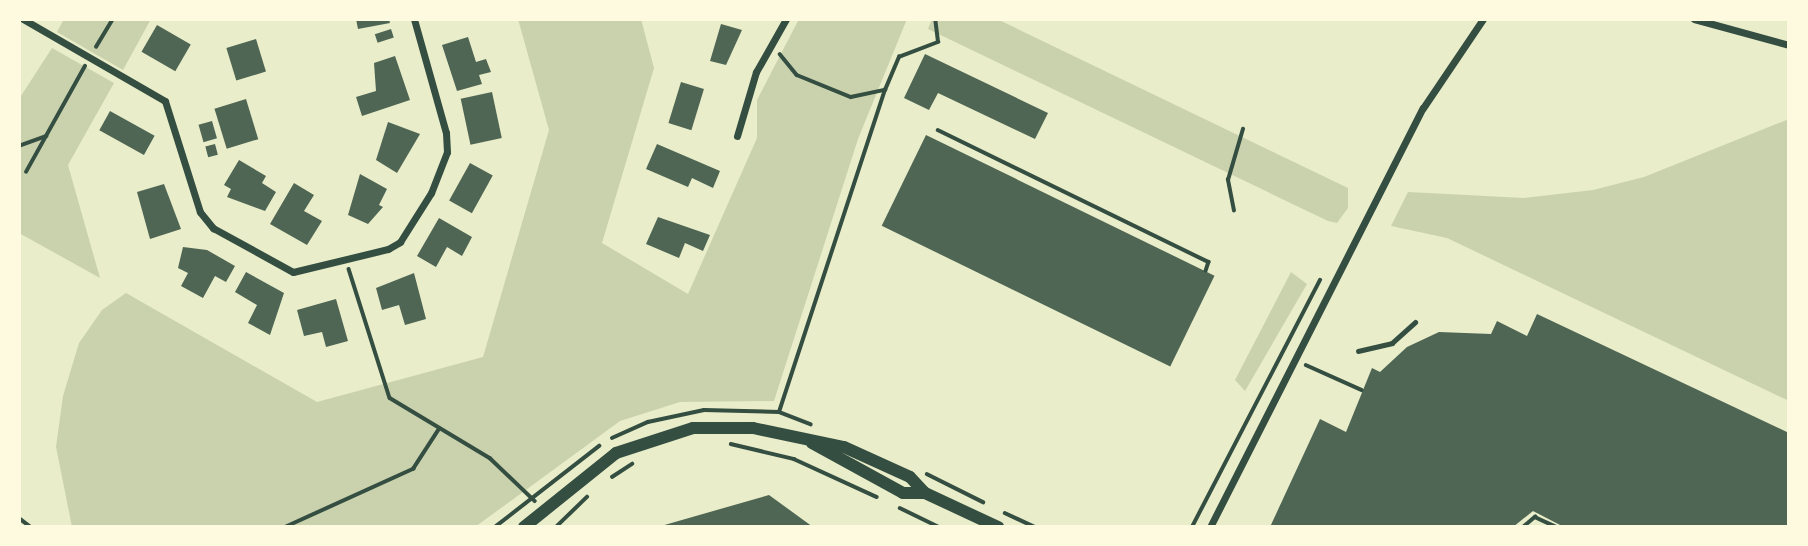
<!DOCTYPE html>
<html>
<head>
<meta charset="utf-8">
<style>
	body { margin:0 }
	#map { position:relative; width:1808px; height:546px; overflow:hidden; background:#e9edc9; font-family:Literata,serif }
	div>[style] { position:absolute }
	.green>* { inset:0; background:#cad2ad }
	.building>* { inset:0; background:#4f6655; transform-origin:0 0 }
	.path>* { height:3.5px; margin:-1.75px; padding:0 1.75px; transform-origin:1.75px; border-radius:1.75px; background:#344e41 }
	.service>* { height:4.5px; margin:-2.25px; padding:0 2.25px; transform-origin:2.25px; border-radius:2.25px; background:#344e41 }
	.minor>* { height:7px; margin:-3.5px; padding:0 3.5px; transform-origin:3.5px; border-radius:3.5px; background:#344e41 }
	.secondary>* { height:12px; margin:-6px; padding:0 6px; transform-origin:6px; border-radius:6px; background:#344e41 }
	span { translate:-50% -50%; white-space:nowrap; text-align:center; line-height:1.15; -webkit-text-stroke:7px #fefae0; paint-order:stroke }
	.frame { position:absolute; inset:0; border:21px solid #fefae0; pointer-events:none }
</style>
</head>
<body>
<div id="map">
	<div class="green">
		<div style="clip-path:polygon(64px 19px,151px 19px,123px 70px,57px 32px)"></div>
		<div style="clip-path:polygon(518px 19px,641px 19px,654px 68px,602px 243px,688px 294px,757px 138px,757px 100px,799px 19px,907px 19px,858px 139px,774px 401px,680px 402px,620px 421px,475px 527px,72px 527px,56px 447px,63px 396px,79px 343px,102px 310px,126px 293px,317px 402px,483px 357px,549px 130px)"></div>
		<div style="clip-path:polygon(932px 19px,997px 19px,1348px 188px,1348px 208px,1337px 223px,1328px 221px,928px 29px)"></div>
		<div style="clip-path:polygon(52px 48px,114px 83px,68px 165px,100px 278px,19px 233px,19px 99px)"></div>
		<div style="clip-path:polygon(1789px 119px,1789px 401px,1447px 238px,1391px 226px,1408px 192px,1524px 198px,1593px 190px,1644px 177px)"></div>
		<div style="clip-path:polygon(1291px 272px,1307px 284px,1245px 391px,1235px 380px)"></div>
	</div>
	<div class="building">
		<div style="clip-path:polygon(356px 19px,389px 19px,390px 23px,358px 29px)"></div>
		<div style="clip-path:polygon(721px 24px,742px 30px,726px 65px,710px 61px)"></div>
		<div style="left:157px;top:25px;width:39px;height:31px;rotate:30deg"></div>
		<div style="left:391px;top:29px;width:9px;height:17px;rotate:72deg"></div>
		<div style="clip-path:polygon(468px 37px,476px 62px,486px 59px,491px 72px,479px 75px,482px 84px,457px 91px,442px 45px)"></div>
		<div style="left:256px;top:39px;width:34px;height:31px;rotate:73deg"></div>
		<div style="clip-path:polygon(925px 54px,1048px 113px,1035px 139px,938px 93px,929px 110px,904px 98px)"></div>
		<div style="clip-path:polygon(395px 56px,410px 100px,362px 116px,356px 97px,376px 91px,374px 63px)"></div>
		<div style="left:681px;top:82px;width:24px;height:43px;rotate:17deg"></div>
		<div style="left:492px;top:92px;width:47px;height:32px;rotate:78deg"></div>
		<div style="left:246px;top:99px;width:42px;height:33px;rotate:73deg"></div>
		<div style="left:110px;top:111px;width:51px;height:22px;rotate:29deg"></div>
		<div style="left:212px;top:121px;width:18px;height:14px;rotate:74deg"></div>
		<div style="clip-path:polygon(388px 122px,420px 134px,397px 173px,376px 160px)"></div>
		<div style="left:926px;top:135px;width:321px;height:101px;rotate:26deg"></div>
		<div style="left:215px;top:144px;width:11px;height:10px;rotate:75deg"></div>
		<div style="clip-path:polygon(657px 144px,720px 171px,713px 188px,692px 178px,688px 187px,646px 169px)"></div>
		<div style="clip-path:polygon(239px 160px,266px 176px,262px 183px,276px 192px,265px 211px,227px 197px,231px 189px,224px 185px)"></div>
		<div style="left:470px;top:163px;width:26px;height:43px;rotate:29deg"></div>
		<div style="clip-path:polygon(360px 174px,387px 189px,379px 205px,383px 207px,368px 224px,348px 215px)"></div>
		<div style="clip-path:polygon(294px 183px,314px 195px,304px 211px,322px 221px,307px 245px,270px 224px)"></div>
		<div style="clip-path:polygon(164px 184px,181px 229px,150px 239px,137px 192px)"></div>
		<div style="clip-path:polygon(658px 217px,710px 235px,703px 251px,685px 243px,679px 258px,646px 244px)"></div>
		<div style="clip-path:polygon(439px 218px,472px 237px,462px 256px,447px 247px,436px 267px,417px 256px)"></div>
		<div style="clip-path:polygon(183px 247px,207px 250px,235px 266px,226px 282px,215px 276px,203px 298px,181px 286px,188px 273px,178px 268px)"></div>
		<div style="clip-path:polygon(246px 272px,284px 293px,270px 335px,248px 323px,257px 305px,235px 292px)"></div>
		<div style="clip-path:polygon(414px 273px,426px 319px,405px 325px,399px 305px,382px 310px,376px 288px)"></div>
		<div style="clip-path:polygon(336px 299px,348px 341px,326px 347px,322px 332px,304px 336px,297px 310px)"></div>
		<div style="clip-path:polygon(1537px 314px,1789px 433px,1789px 527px,1564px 527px,1533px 511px,1513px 527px,1270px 527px,1320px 419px,1346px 432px,1372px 368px,1380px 372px,1407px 347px,1439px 332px,1491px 334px,1497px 321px,1527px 336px)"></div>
		<div style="clip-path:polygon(769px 495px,813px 527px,661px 527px,661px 526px)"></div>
	</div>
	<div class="path">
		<div style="left:96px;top:47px;width:33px;rotate:-59deg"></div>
		<div style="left:780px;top:54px;width:27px;rotate:51deg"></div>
		<div style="left:797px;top:75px;width:58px;rotate:22.2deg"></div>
		<div style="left:851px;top:97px;width:35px;rotate:-12deg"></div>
		<div style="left:938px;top:130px;width:301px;rotate:26deg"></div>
		<div style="left:1209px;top:262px;width:9px;rotate:108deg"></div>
		<div style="left:19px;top:146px;width:29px;rotate:-20deg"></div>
		<div style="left:26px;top:172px;width:121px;rotate:-60.9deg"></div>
		<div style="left:1234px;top:211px;width:32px;rotate:-101deg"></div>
		<div style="left:1228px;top:180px;width:53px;rotate:-73.6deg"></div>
		<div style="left:349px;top:269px;width:135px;rotate:72.4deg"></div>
		<div style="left:390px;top:398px;width:117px;rotate:31deg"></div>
		<div style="left:490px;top:458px;width:62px;rotate:43.7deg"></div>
		<div style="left:1306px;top:365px;width:61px;rotate:24.1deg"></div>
		<div style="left:779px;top:412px;width:339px;rotate:-71.8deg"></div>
		<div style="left:885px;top:90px;width:36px;rotate:-67deg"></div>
		<div style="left:899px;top:57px;width:42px;rotate:-21deg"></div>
		<div style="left:938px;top:42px;width:23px;rotate:-97deg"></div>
		<div style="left:612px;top:438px;width:39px;rotate:-24deg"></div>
		<div style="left:648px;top:422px;width:57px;rotate:-12.1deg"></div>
		<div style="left:704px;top:410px;width:75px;rotate:1.5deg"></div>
		<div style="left:779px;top:412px;width:34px;rotate:21deg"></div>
		<div style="left:731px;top:444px;width:65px;rotate:13.4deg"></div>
		<div style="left:794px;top:459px;width:91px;rotate:24.6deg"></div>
		<div style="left:927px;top:474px;width:63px;rotate:26.6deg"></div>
		<div style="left:612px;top:477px;width:24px;rotate:-33deg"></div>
		<div style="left:900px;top:508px;width:43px;rotate:26deg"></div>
		<div style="left:1005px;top:513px;width:33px;rotate:25deg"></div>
		<div style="left:19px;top:518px;width:15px;rotate:37deg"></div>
		<div style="left:285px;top:527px;width:141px;rotate:-24.4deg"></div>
		<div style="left:413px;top:469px;width:48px;rotate:-57deg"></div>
		<div style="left:495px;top:527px;width:132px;rotate:-37.9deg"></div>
		<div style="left:556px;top:527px;width:43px;rotate:-44.1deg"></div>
		<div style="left:1192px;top:527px;width:278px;rotate:-62.6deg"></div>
		<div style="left:1523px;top:527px;width:16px;rotate:-40deg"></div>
		<div style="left:1535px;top:517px;width:23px;rotate:25deg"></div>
	</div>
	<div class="service">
		<div style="left:1358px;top:351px;width:35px;rotate:-13deg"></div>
		<div style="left:1392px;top:343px;width:31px;rotate:-42deg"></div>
	</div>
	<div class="minor">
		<div style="left:23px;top:19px;width:164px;rotate:30deg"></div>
		<div style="left:165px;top:101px;width:116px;rotate:72.5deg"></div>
		<div style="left:200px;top:212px;width:21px;rotate:51deg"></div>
		<div style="left:213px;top:228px;width:91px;rotate:28.8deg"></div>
		<div style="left:293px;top:272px;width:98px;rotate:-13.6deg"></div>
		<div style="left:388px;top:249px;width:14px;rotate:-30deg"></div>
		<div style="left:400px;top:242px;width:58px;rotate:-57.7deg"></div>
		<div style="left:431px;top:193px;width:44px;rotate:-68.7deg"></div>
		<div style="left:447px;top:152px;width:19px;rotate:-93deg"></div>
		<div style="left:446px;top:133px;width:118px;rotate:-105.7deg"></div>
		<div style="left:1694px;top:19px;width:98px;rotate:15.3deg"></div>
		<div style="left:737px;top:136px;width:67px;rotate:-73.5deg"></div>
		<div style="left:756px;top:72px;width:61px;rotate:-60.5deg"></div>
		<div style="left:1210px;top:527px;width:470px;rotate:-63.1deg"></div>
		<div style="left:1423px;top:108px;width:107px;rotate:-56deg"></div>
	</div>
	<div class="secondary">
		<div style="left:812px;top:443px;width:104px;rotate:28.8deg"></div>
		<div style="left:903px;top:493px;width:22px"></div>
		<div style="left:925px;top:493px;width:81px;rotate:25deg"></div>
		<div style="left:524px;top:527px;width:118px;rotate:-38.8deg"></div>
		<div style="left:616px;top:453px;width:81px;rotate:-18deg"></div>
		<div style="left:693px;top:428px;width:60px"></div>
		<div style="left:753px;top:428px;width:93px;rotate:11.8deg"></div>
		<div style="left:844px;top:447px;width:72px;rotate:24.4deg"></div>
		<div style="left:910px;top:477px;width:22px;rotate:47deg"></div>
	</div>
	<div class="frame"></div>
</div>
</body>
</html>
